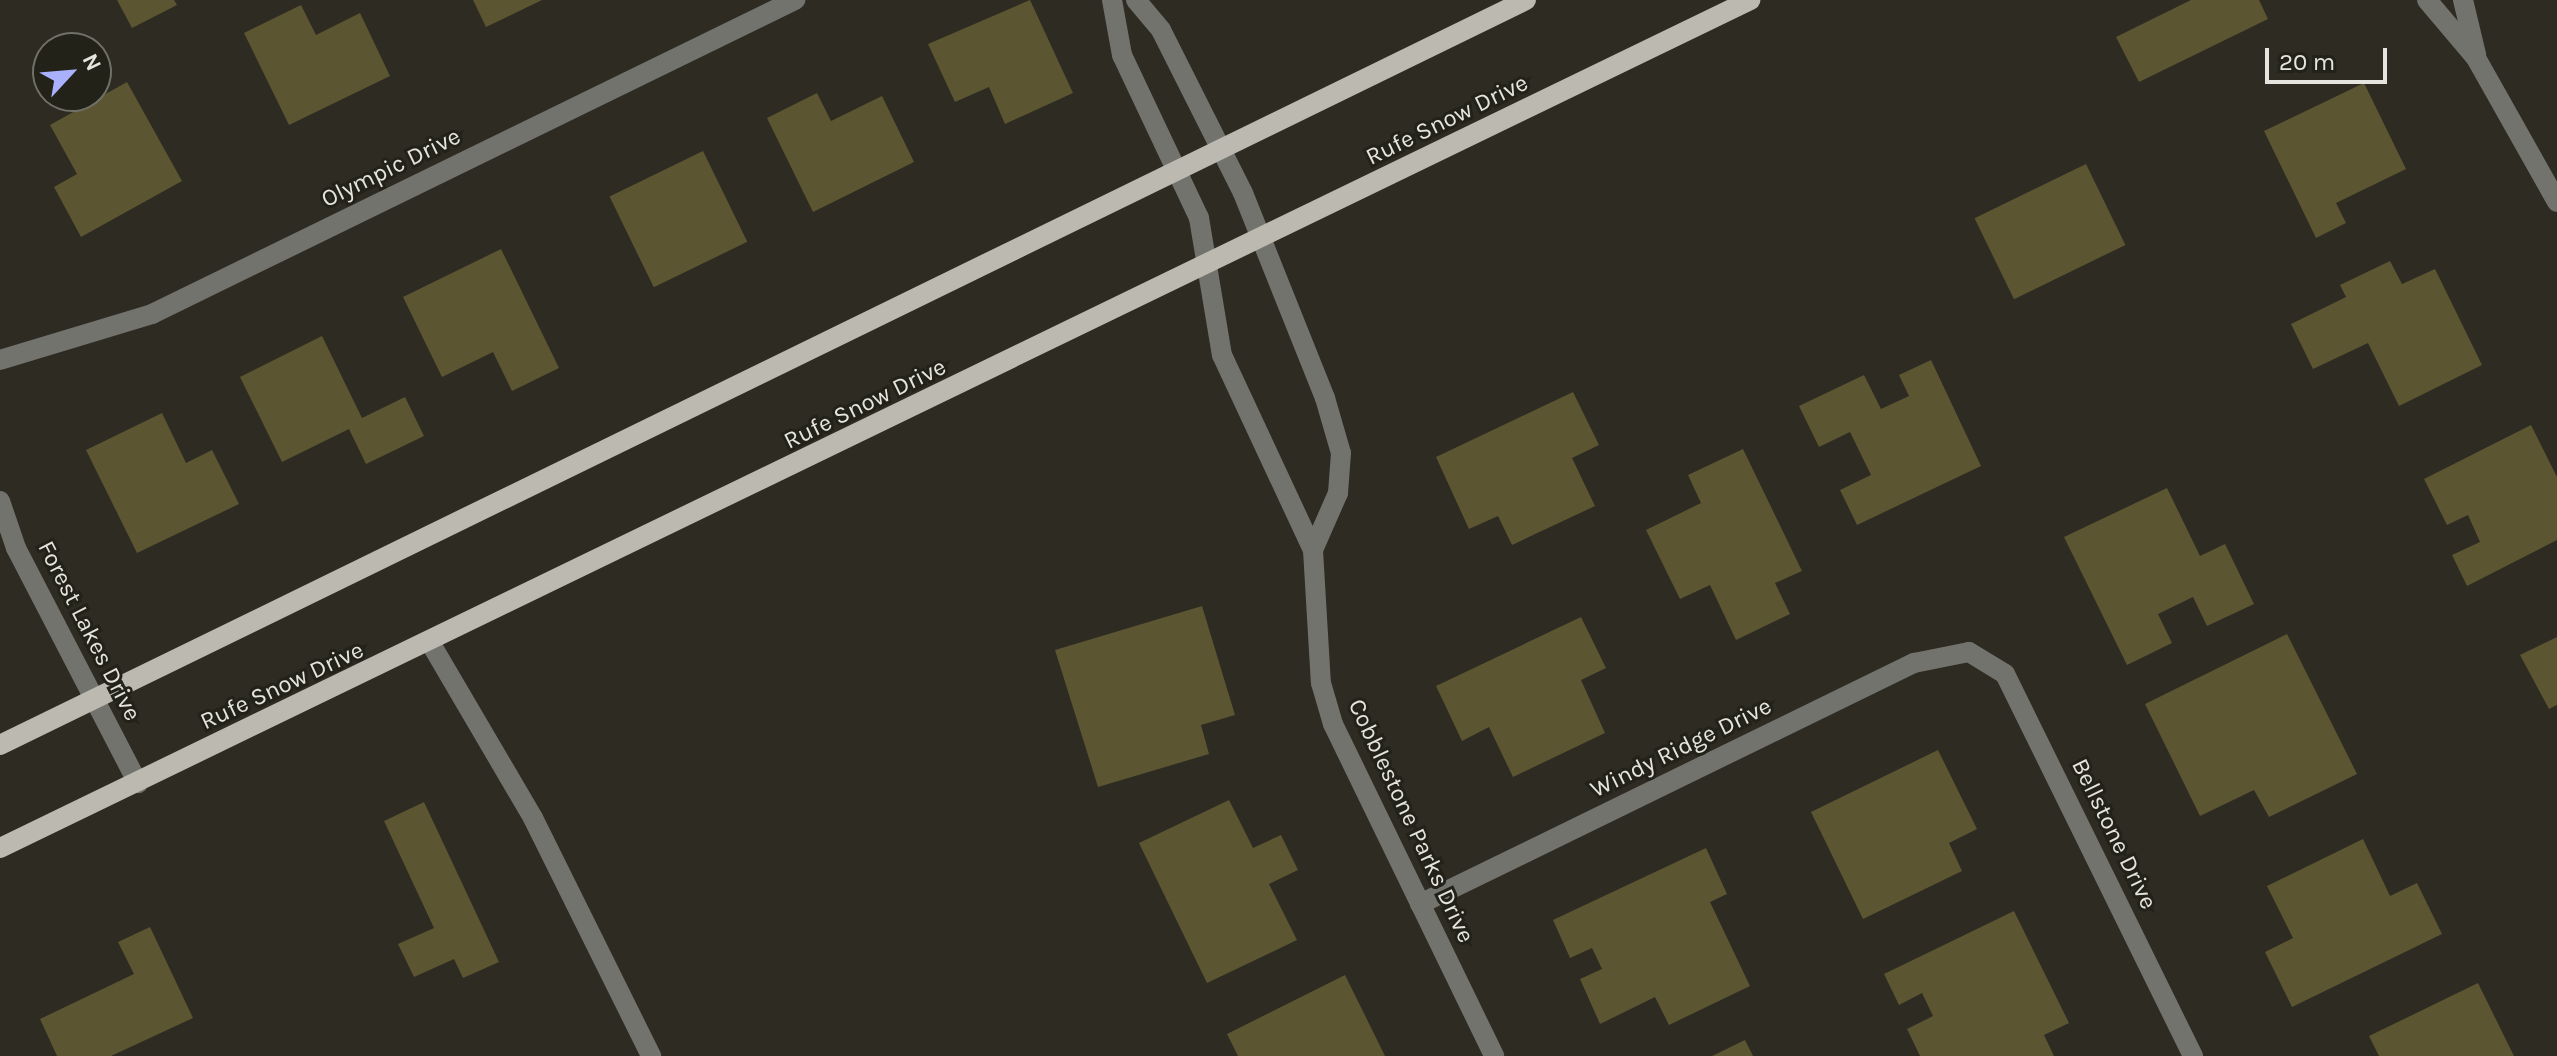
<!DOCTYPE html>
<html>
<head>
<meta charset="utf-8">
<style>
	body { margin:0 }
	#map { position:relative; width:2557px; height:1056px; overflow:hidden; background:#2d2b22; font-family:Karla,sans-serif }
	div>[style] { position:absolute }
	.building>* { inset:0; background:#5c5532; transform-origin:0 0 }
	.minor>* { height:20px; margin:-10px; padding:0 10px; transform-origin:10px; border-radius:10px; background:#73736e }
	.major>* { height:20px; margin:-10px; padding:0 10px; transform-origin:10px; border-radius:10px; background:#bcbab0 }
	span { translate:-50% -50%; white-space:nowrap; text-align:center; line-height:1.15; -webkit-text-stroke:6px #232219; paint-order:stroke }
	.street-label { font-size:24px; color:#e5e4de }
	.north { position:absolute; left:32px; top:32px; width:80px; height:80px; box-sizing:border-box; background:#232219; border:2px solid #717068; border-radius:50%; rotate:64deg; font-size:22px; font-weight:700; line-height:32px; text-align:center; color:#e5e4de }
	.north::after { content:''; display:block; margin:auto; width:28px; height:36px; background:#a9b0fc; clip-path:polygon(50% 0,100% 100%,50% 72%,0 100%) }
	.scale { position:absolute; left:2265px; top:48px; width:122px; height:36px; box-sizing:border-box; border:4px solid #e5e4de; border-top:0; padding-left:10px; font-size:24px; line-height:28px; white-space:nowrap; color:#e5e4de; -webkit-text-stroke:6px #232219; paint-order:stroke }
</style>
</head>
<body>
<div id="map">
	<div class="building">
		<div style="clip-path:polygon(117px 0,174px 0,177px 5px,132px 28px)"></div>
		<div style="clip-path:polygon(473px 0,542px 0,486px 27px)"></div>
		<div style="clip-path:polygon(1030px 0,1073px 93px,1005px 124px,989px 87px,955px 102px,928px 44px)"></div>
		<div style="clip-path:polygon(2191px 0,2259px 0,2268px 19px,2139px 82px,2116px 37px)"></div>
		<div style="clip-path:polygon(301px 5px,316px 35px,360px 13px,390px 76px,289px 125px,244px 33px)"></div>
		<div style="clip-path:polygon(127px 82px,182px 181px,81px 237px,54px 187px,77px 174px,50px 125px)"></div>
		<div style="clip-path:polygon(2364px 83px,2406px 169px,2336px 203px,2346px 223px,2316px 238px,2264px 131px)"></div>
		<div style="clip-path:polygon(817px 93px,831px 121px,882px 96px,914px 162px,813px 212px,767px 118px)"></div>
		<div style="left:703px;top:151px;width:101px;height:104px;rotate:64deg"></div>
		<div style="left:2086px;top:164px;width:90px;height:124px;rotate:64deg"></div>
		<div style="clip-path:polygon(501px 249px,559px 368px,512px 391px,493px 352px,442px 377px,403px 297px)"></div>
		<div style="clip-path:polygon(2390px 261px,2402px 284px,2435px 269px,2482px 365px,2399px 406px,2368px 343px,2313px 369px,2291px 324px,2346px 297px,2340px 285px)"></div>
		<div style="clip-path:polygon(322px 336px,362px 418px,405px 397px,424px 436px,366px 464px,349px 429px,282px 462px,240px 377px)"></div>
		<div style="clip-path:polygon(1931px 360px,1981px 466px,1857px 525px,1840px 490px,1871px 475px,1850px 432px,1819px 447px,1799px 406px,1864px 375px,1881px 409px,1909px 396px,1899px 375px)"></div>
		<div style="clip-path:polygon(1573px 392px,1599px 445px,1572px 458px,1595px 506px,1512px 545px,1498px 516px,1469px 529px,1436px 457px)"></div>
		<div style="clip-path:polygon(162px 413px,186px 463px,212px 450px,239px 504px,137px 553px,86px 450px)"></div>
		<div style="clip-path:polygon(2531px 425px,2557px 477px,2557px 540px,2467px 586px,2452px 555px,2480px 542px,2468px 515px,2447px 525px,2424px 479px)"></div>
		<div style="clip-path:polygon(1743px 449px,1802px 571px,1775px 583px,1790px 614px,1736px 640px,1710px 585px,1680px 599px,1646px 530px,1701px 503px,1688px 475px)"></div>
		<div style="clip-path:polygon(2167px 488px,2200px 556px,2225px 544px,2254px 604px,2207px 626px,2193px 597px,2158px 614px,2172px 643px,2127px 665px,2064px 537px)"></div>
		<div style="clip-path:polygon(1202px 606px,1235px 715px,1201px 725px,1209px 754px,1098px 787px,1055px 650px)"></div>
		<div style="clip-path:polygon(1581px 617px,1606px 668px,1581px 680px,1605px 733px,1513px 777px,1489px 727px,1462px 741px,1436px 686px)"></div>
		<div style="clip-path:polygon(2287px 634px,2357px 774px,2269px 817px,2254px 790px,2200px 816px,2145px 704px)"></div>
		<div style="clip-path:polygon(2557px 637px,2557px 705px,2549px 709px,2520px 655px)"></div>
		<div style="clip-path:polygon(1938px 750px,1977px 829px,1949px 843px,1962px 871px,1863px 919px,1811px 812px)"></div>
		<div style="clip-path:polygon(1229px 800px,1253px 848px,1281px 835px,1298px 870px,1269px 884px,1297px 940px,1207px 983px,1139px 843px)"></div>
		<div style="clip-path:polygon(424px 802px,499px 962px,463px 978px,454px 959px,414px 977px,398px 944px,434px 928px,384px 821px)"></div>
		<div style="clip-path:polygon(2363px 839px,2390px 896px,2417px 883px,2442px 934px,2292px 1007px,2265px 952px,2293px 938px,2267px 886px)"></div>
		<div style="clip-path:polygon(1706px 848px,1727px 894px,1710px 902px,1750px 986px,1669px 1025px,1655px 997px,1600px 1024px,1580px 979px,1602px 969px,1592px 948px,1570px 958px,1553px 920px)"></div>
		<div style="clip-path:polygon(2014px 911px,2069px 1023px,2044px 1035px,2054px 1056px,1920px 1056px,1907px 1029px,1933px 1016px,1922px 993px,1899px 1005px,1884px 974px)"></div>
		<div style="clip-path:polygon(150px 927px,193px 1018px,111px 1056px,57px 1056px,40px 1019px,134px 974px,118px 942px)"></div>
		<div style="clip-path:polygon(1345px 975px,1385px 1056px,1238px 1056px,1227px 1034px)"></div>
		<div style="clip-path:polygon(2478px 983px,2514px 1056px,2379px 1056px,2369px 1036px)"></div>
		<div style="clip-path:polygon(1745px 1040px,1753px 1056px,1712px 1056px)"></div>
	</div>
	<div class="minor">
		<div style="left:1112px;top:0;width:56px;rotate:79.7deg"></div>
		<div style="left:1122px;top:55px;width:180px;rotate:64.7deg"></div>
		<div style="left:1199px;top:218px;width:139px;rotate:80.5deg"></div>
		<div style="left:1222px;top:355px;width:215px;rotate:65deg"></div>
		<div style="left:1313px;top:550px;width:133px;rotate:86.6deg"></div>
		<div style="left:1321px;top:683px;width:43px;rotate:73.7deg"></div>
		<div style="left:1333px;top:724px;width:369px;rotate:64.1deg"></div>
		<div style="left:1136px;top:0;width:39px;rotate:50deg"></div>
		<div style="left:1161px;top:30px;width:182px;rotate:63.3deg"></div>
		<div style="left:1243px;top:193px;width:221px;rotate:68.2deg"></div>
		<div style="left:1325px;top:398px;width:57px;rotate:73.8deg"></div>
		<div style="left:1341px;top:453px;width:40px;rotate:94.3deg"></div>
		<div style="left:1338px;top:493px;width:62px;rotate:113.7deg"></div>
		<div style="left:2427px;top:0;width:76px;rotate:49.8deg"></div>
		<div style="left:2476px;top:58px;width:165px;rotate:60.6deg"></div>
		<div style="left:2463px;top:0;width:56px;rotate:76.5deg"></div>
		<div style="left:0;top:360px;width:159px;rotate:-16.8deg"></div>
		<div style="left:152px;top:314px;width:716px;rotate:-26.03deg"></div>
		<div style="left:0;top:501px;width:50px;rotate:71.2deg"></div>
		<div style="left:16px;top:548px;width:265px;rotate:62.6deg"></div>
		<div style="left:431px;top:644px;width:202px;rotate:59.6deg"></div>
		<div style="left:533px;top:818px;width:266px;rotate:63.6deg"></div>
		<div style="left:1420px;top:904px;width:550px;rotate:-26.01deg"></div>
		<div style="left:1914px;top:663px;width:56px;rotate:-11.3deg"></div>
		<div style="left:1969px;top:652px;width:42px;rotate:31.4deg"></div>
		<div style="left:2005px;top:674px;width:426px;rotate:63.8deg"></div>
	</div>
	<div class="major">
		<div style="left:0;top:745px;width:1698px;rotate:-26.02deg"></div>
		<div style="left:0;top:848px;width:1945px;rotate:-25.85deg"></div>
	</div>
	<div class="street-label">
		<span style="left:1447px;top:120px;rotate:-26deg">Rufe Snow Drive</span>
		<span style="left:391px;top:168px;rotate:-26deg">Olympic Drive</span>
		<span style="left:865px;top:404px;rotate:-26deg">Rufe Snow Drive</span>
		<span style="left:89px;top:631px;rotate:63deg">Forest Lakes Drive</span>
		<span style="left:282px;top:686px;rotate:-25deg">Rufe Snow Drive</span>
		<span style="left:1681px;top:748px;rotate:-26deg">Windy Ridge Drive</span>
		<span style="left:1411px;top:821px;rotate:65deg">Cobblestone Parks Drive</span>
		<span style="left:2114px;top:834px;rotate:64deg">Bellstone Drive</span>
	</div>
	<div class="north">N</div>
	<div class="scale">20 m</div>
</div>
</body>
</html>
